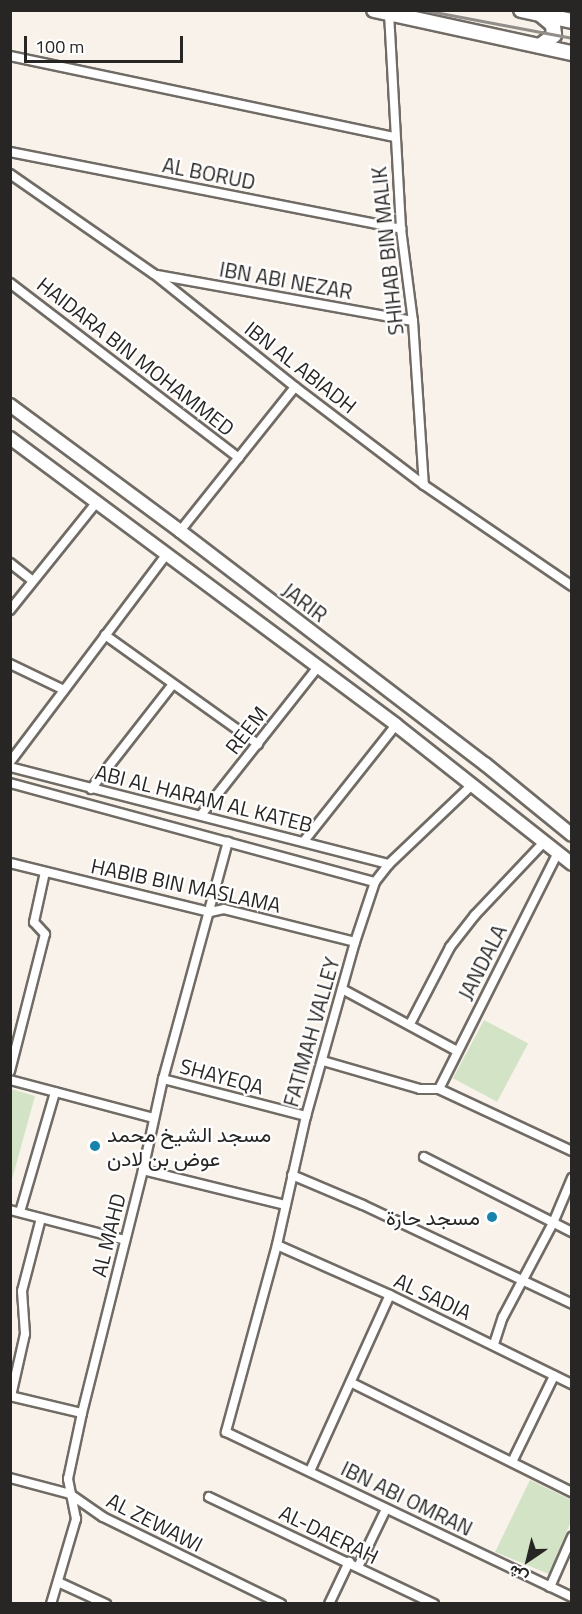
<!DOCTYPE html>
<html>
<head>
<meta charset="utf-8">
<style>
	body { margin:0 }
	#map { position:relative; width:582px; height:1614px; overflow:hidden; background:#f9f2eb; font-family:"Titillium Web",Vazirmatn,sans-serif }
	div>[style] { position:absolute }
	.green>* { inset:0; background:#d2e4c5; transform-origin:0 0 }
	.roads { filter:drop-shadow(2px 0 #716b65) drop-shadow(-2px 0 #716b65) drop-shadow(0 2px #716b65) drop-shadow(0 -2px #716b65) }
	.street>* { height:8px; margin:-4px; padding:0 4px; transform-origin:4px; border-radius:4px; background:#fff }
	.secondary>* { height:12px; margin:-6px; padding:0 6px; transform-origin:6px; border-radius:6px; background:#fff }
	.primary>* { height:14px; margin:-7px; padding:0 7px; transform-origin:7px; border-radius:7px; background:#fff }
	.rail>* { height:3px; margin:-1.5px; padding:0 1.5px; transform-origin:1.5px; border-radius:1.5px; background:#918d88 }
	.dots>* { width:16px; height:16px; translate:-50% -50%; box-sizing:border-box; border:3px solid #fff; border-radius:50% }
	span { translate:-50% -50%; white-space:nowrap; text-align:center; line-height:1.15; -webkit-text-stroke:4.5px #fff; paint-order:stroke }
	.street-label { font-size:21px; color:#282624 }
	.poi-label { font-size:21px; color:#282624 }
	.left { translate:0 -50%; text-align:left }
	.right { translate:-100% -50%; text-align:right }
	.frame { position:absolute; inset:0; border:12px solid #282624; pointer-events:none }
	.north { position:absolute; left:498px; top:1530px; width:60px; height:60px; -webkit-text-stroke:4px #fff; paint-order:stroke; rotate:215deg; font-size:16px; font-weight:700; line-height:24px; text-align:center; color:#282624 }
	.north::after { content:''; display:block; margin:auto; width:21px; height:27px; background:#282624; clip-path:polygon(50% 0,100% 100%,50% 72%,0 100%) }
	.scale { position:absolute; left:24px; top:36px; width:159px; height:27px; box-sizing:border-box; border:3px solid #282624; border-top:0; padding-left:8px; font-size:18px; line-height:21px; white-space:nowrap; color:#282624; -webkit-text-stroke:4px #fff; paint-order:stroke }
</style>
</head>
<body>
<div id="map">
	<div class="green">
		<div style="left:484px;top:1020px;width:50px;height:66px;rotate:28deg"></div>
		<div style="clip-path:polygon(11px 1089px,35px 1096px,11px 1183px,10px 1089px)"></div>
		<div style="clip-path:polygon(530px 1480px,571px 1500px,571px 1521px,549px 1574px,495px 1552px)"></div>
	</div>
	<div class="roads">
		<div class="street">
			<div style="left:389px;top:13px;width:216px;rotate:86.8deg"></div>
			<div style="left:401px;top:229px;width:93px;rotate:82.6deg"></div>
			<div style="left:413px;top:321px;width:164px;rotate:86.2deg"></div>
			<div style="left:10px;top:56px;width:392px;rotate:11.9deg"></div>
			<div style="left:10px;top:152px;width:399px;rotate:11.1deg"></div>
			<div style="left:10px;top:174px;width:175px;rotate:34.8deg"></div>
			<div style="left:154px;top:274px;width:181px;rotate:38.7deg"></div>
			<div style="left:295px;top:387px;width:162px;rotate:37.2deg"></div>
			<div style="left:424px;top:485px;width:179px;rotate:34.3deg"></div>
			<div style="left:157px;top:275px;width:260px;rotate:10.2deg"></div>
			<div style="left:10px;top:283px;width:288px;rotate:37.4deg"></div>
			<div style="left:180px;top:531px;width:184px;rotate:-51.4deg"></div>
			<div style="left:10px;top:563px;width:29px;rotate:38deg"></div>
			<div style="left:10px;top:610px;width:137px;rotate:-51.2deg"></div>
			<div style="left:105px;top:635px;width:188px;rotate:35.5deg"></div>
			<div style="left:10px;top:664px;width:60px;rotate:25.7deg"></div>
			<div style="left:10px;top:762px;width:261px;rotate:-53deg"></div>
			<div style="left:10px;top:767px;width:391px;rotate:14.4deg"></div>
			<div style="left:10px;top:783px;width:378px;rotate:15.2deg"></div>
			<div style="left:473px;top:784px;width:116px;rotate:136.4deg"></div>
			<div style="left:389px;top:864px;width:23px;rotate:128deg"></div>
			<div style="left:375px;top:882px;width:63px;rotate:108.4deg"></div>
			<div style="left:355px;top:942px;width:181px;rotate:105.7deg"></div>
			<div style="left:306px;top:1116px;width:132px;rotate:102.7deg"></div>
			<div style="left:277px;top:1245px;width:194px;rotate:105.3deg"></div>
			<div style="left:226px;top:1432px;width:383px;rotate:25.5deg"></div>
			<div style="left:91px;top:789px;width:133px;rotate:-52deg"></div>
			<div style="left:201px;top:815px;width:189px;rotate:-51.7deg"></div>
			<div style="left:304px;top:841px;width:148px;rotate:-51.6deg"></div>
			<div style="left:10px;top:863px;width:206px;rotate:13.8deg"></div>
			<div style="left:210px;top:912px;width:14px;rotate:-12deg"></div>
			<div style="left:224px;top:909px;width:135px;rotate:14.1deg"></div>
			<div style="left:342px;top:989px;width:131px;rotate:28.3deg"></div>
			<div style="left:410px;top:1024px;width:87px;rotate:-62.5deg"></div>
			<div style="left:450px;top:947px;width:41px;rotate:-52deg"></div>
			<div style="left:475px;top:915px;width:100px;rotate:-46.6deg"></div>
			<div style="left:323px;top:1061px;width:101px;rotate:16.1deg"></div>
			<div style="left:420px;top:1089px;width:19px"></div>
			<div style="left:439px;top:1089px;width:147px;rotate:25deg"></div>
			<div style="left:10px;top:1071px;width:141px;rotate:-75.7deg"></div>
			<div style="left:45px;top:934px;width:16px;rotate:-133deg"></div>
			<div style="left:34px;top:922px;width:51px;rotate:-77.6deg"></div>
			<div style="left:163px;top:1079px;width:148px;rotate:14.5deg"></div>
			<div style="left:10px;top:1080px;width:149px;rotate:14.8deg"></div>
			<div style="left:439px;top:1089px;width:265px;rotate:-63.3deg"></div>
			<div style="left:424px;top:1157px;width:166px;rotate:26.9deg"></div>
			<div style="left:143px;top:1170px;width:147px;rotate:13.8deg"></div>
			<div style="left:292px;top:1175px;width:77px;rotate:22.9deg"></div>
			<div style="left:363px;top:1205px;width:231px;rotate:25.3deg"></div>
			<div style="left:10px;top:1210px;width:119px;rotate:14.6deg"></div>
			<div style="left:20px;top:1212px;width:125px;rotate:-73.7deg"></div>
			<div style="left:277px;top:1245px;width:124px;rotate:23.9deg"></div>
			<div style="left:390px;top:1295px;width:203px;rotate:26.1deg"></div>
			<div style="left:494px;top:1344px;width:28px;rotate:-72deg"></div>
			<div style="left:503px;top:1317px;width:106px;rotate:-62deg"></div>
			<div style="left:553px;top:1223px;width:49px;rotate:-67.1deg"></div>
			<div style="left:352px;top:1383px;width:246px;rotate:26.4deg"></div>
			<div style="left:10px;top:1396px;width:74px;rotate:13.3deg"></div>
			<div style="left:11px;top:1396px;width:64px;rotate:-77.3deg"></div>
			<div style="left:25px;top:1334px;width:43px;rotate:-94deg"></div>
			<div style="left:22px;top:1291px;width:75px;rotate:-75.4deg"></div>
			<div style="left:512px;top:1462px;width:96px;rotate:-64deg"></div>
			<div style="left:310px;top:1471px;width:193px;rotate:-65.6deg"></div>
			<div style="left:10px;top:1478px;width:62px;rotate:14.9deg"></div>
			<div style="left:70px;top:1494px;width:40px;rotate:34.9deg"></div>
			<div style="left:103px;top:1517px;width:198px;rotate:26deg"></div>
			<div style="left:209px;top:1497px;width:249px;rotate:25.4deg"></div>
			<div style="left:358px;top:1567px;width:64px;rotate:-64.2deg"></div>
			<div style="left:58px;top:1582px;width:53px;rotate:24.6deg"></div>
			<div style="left:550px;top:1587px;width:55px;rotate:-66.3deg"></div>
			<div style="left:51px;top:1604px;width:89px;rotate:-73.6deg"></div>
			<div style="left:76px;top:1519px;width:41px;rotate:-101.3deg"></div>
			<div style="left:68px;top:1479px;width:67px;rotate:-78deg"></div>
			<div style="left:82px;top:1413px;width:251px;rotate:-75.9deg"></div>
			<div style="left:143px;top:1170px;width:93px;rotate:-77.6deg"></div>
			<div style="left:163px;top:1079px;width:246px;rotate:-74.7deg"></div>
			<div style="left:329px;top:1604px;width:47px;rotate:-64.5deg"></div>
		</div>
		<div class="secondary">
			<div style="left:10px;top:405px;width:212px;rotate:36.5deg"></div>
			<div style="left:180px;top:531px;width:384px;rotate:37.4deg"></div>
			<div style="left:485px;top:764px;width:112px;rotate:39.2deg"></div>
			<div style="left:10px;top:438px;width:481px;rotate:36.6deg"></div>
			<div style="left:396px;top:725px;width:224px;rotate:38.3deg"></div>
		</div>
		<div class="primary">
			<div style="left:374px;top:10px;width:203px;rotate:12.3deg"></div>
			<div style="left:521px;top:10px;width:52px;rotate:12.2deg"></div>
			<div style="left:540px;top:46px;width:18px;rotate:-38deg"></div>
			<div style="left:554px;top:35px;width:10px;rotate:-96deg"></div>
			<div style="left:553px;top:25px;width:16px;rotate:-140deg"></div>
		</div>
	</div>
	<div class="rail">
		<div style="left:424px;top:10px;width:151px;rotate:10.7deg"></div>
	</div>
	<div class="dots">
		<div style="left:95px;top:1146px;background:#1782ab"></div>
		<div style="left:492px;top:1217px;background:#1782ab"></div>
	</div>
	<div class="street-label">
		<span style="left:209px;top:173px;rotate:11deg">AL BORUD</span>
		<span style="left:387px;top:251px;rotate:-96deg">SHIHAB BIN MALIK</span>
		<span style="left:286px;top:280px;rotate:10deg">IBN ABI NEZAR</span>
		<span style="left:136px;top:356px;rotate:38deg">HAIDARA BIN MOHAMMED</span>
		<span style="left:301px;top:367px;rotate:38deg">IBN AL ABIADH</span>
		<span style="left:305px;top:602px;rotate:37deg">JARIR</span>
		<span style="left:246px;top:730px;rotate:-52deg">REEM</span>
		<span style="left:204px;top:798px;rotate:14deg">ABI AL HARAM AL KATEB</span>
		<span style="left:186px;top:885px;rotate:12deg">HABIB BIN MASLAMA</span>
		<span style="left:482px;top:962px;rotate:-63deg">JANDALA</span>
		<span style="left:311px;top:1032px;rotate:-74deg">FATIMAH VALLEY</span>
		<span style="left:222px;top:1076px;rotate:15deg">SHAYEQA</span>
		<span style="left:108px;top:1235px;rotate:-76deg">AL MAHD</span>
		<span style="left:433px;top:1296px;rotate:25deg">AL SADIA</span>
		<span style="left:407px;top:1498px;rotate:26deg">IBN ABI OMRAN</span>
		<span style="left:155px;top:1522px;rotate:27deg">AL ZEWAWI</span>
		<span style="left:329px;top:1534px;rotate:26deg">AL-DAERAH</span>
	</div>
	<div class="poi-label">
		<span class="left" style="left:107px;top:1146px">مسجد الشيخ محمد<br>عوض بن لادن</span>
		<span class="right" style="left:480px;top:1217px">مسجد حارة</span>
	</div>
	<div class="frame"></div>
	<div class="north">ش</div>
	<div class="scale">100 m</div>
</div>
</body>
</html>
